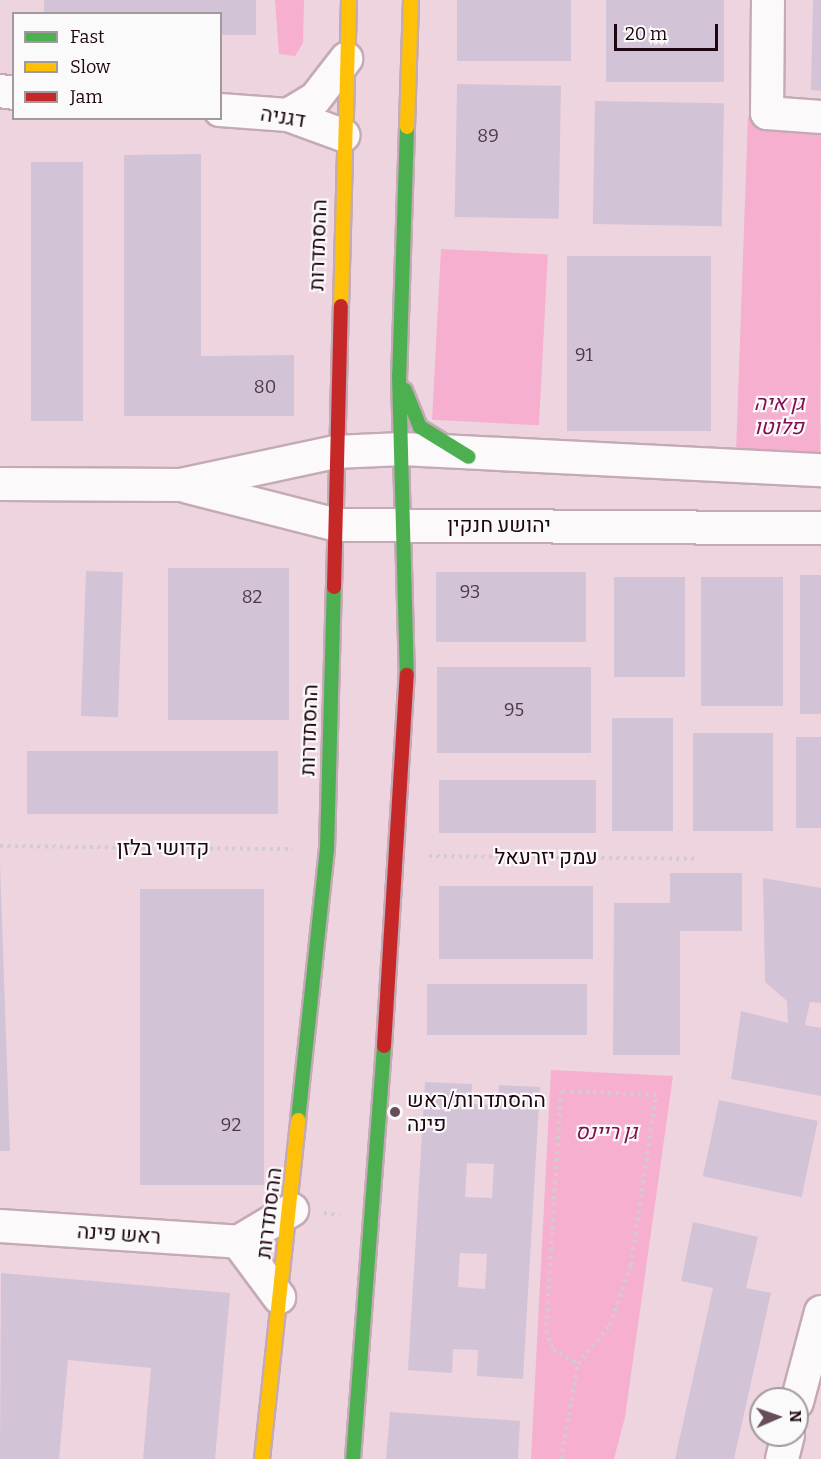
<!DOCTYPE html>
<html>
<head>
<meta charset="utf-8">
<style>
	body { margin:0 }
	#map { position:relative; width:821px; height:1459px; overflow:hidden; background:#eed4df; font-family:Bitter,Heebo,serif }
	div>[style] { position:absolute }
	.green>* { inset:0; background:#f6afce; transform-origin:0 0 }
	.building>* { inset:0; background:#d3c3d6; transform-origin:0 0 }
	.path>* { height:4px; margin-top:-2px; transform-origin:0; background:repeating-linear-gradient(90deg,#d3cccf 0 3px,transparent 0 7.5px) }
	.roads { filter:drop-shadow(2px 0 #c4aab6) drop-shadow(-2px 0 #c4aab6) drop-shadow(0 2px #c4aab6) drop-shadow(0 -2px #c4aab6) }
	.street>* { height:32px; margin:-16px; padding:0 16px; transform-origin:16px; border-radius:16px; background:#fcf9fa }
	.fast>* { height:14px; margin:-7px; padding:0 7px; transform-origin:7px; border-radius:7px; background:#4caf50 }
	.slow>* { height:14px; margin:-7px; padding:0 7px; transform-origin:7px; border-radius:7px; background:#ffc107 }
	.jam>* { height:14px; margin:-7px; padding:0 7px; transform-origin:7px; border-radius:7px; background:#c62828 }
	.dots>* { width:16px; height:16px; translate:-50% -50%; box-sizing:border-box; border:3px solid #fafafa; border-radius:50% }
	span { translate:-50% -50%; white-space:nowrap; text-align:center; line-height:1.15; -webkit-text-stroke:4.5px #fafafa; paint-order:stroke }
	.number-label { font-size:18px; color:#4f3846 }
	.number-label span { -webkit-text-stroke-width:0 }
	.street-label { font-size:21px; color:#1f0512 }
	.park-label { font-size:21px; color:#830d52; font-style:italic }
	.poi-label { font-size:21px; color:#1f0512 }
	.left { translate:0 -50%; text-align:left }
	.legend { position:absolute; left:12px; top:12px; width:210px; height:108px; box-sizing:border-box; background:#fafafa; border:2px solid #a2989d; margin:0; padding:8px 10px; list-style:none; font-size:18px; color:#1f0512 }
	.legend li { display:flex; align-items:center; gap:12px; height:30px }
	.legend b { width:30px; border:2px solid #a2989d }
	.north { position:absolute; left:749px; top:1387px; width:60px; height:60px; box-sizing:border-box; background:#fafafa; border:2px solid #a2989d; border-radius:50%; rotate:88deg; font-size:16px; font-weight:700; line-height:24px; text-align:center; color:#1f0512 }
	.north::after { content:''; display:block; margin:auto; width:21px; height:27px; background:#674d5a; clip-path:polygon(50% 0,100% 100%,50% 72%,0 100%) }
	.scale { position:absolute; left:614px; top:24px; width:104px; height:27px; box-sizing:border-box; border:3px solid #1f0512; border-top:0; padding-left:8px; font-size:18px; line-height:21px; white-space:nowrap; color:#1f0512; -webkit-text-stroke:4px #fafafa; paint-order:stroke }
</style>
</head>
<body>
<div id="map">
	<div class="green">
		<div style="clip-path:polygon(275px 0,304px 0,303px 43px,295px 56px,279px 54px)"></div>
		<div style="clip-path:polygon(748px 117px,821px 118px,820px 461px,736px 453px)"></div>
		<div style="left:441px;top:249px;width:107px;height:171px;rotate:3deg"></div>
		<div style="clip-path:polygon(551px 1070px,673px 1076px,625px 1417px,614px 1459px,531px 1459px)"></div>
	</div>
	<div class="building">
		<div style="clip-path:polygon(44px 0,256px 0,256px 35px,220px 35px,220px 14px,44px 14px)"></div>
		<div style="left:457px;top:0;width:114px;height:61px"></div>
		<div style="left:606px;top:0;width:118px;height:82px"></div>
		<div style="clip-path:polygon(813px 0,821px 0,821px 91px,811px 90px)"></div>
		<div style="left:457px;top:84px;width:104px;height:133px;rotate:1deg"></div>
		<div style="left:595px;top:101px;width:129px;height:123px;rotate:1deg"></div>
		<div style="clip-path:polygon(201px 154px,201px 356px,294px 355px,294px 416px,124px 416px,124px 155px)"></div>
		<div style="left:83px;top:162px;width:259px;height:52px;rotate:90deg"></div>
		<div style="left:567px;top:256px;width:144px;height:175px"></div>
		<div style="left:168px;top:568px;width:121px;height:152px"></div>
		<div style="left:86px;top:571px;width:37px;height:145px;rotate:2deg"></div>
		<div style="left:436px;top:572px;width:150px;height:70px"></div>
		<div style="left:800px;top:575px;width:21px;height:139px"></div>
		<div style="left:614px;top:577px;width:71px;height:100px"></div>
		<div style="left:701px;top:577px;width:82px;height:129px"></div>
		<div style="left:437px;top:667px;width:154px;height:86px"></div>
		<div style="left:612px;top:718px;width:61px;height:113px"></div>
		<div style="left:693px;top:733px;width:80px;height:98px"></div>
		<div style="left:796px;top:737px;width:25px;height:91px"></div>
		<div style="left:27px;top:751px;width:251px;height:63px"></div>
		<div style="left:596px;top:780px;width:53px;height:157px;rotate:90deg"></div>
		<div style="clip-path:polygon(0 863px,10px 1151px,0 1151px)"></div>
		<div style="clip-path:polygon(670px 873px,742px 873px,742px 931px,680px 931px,680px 1055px,613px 1055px,614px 903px,670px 903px)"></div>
		<div style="clip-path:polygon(763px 878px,821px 888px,821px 1003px,810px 1002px,805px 1025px,821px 1028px,821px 1096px,731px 1079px,741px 1011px,788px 1023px,787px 1001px,765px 982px)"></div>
		<div style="left:439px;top:886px;width:154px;height:73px"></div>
		<div style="left:140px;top:889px;width:124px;height:296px"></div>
		<div style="left:427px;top:984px;width:160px;height:51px"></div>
		<div style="clip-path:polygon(evenodd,425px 1082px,472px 1084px,471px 1104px,497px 1105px,499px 1085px,540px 1087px,523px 1379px,477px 1376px,478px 1350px,453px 1349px,452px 1373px,408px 1370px,425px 1082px,467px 1163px,494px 1164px,492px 1198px,465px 1197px,467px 1163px,425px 1082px,460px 1253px,487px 1254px,485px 1289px,458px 1287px,460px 1253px)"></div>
		<div style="left:719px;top:1100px;width:101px;height:78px;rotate:12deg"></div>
		<div style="clip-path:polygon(693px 1222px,758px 1237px,746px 1288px,771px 1293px,734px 1459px,675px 1459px,713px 1288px,681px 1281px)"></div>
		<div style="clip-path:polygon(1px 1273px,230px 1293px,215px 1459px,143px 1459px,151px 1368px,68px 1360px,59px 1459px,0 1459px)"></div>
		<div style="clip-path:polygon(390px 1412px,520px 1421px,518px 1459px,386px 1459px)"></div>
	</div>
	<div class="path">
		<div style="left:821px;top:437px;width:12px;rotate:-90deg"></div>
		<div style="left:0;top:846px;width:293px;rotate:0.6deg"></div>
		<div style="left:429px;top:856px;width:269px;rotate:0.6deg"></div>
		<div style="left:324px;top:1213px;width:16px;rotate:7deg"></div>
		<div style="left:561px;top:1459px;width:97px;rotate:-79.9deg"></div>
		<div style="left:578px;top:1364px;width:50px;rotate:-50.6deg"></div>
		<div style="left:610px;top:1325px;width:64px;rotate:-70.7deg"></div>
		<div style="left:631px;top:1265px;width:172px;rotate:-81.6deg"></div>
		<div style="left:656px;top:1095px;width:95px;rotate:-177.6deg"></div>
		<div style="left:561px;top:1091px;width:240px;rotate:93.6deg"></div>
		<div style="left:546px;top:1331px;width:19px;rotate:69deg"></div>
		<div style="left:553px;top:1349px;width:29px;rotate:31deg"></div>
	</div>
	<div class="roads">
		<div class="street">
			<div style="left:768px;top:0;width:113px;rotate:90.5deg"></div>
			<div style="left:767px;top:113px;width:54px;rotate:4.2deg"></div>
			<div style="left:0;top:91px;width:14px;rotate:8deg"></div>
			<div style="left:220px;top:110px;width:68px;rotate:4.2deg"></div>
			<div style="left:288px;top:115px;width:59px;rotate:20deg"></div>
			<div style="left:288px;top:115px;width:31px;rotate:-31deg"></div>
			<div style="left:315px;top:99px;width:51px;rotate:-52.2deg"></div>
			<div style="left:0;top:484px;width:181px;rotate:0.3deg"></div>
			<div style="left:181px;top:485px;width:157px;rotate:-12.1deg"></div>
			<div style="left:335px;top:452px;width:67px;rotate:-2.6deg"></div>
			<div style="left:402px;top:449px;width:420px;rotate:2.9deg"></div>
			<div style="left:188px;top:487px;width:154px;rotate:14.3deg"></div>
			<div style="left:337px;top:525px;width:484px;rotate:0.4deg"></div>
			<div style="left:0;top:1226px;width:239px;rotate:3.8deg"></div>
			<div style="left:238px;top:1242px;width:63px;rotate:-30.7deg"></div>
			<div style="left:238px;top:1242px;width:69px;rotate:53.3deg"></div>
			<div style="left:797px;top:1402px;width:93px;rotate:-75.1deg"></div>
			<div style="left:782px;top:1459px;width:25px;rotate:-76deg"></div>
		</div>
		<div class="fast">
			<div style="left:407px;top:127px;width:248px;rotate:91.8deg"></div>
			<div style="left:399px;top:375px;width:300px;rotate:88.5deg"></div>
			<div style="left:405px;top:390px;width:40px;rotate:68deg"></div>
			<div style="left:420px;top:427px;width:57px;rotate:31.5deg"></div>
			<div style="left:298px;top:1120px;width:273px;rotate:-83.9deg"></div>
			<div style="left:327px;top:849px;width:262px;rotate:-88.5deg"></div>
			<div style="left:353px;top:1459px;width:414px;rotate:-85.7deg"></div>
		</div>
		<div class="slow">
			<div style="left:407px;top:127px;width:127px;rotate:-88.2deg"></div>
			<div style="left:341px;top:306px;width:306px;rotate:-88.5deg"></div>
			<div style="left:262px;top:1459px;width:341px;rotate:-83.9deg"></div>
		</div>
		<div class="jam">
			<div style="left:334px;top:587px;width:281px;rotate:-88.6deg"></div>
			<div style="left:384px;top:1046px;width:372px;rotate:-86.5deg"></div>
		</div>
	</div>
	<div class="dots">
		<div style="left:395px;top:1112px;background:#674d5a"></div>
	</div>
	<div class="number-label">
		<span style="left:488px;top:136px">89</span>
		<span style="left:584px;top:355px">91</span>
		<span style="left:265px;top:387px">80</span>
		<span style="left:470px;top:592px">93</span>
		<span style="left:252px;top:597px">82</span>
		<span style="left:514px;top:710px">95</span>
		<span style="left:231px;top:1125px">92</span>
	</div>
	<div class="street-label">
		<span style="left:283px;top:117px;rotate:9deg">דגניה</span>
		<span style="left:318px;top:245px;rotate:-88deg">ההסתדרות</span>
		<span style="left:499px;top:525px">יהושע חנקין</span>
		<span style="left:309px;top:730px;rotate:-88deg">ההסתדרות</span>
		<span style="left:163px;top:848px">קדושי בלזן</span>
		<span style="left:546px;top:857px">עמק יזרעאל</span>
		<span style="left:269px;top:1213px;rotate:-83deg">ההסתדרות</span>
		<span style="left:119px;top:1234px;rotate:4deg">ראש פינה</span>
	</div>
	<div class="park-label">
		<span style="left:779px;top:415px">גן איה<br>פלוטו</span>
		<span style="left:606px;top:1132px">גן ריינס</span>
	</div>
	<div class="poi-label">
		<span class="left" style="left:407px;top:1112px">ההסתדרות/ראש<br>פינה</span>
	</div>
	<ul class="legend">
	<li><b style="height:8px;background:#4caf50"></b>Fast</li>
	<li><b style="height:8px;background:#ffc107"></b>Slow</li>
	<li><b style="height:8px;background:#c62828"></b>Jam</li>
	</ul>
	<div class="north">N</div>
	<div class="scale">20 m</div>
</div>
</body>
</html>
